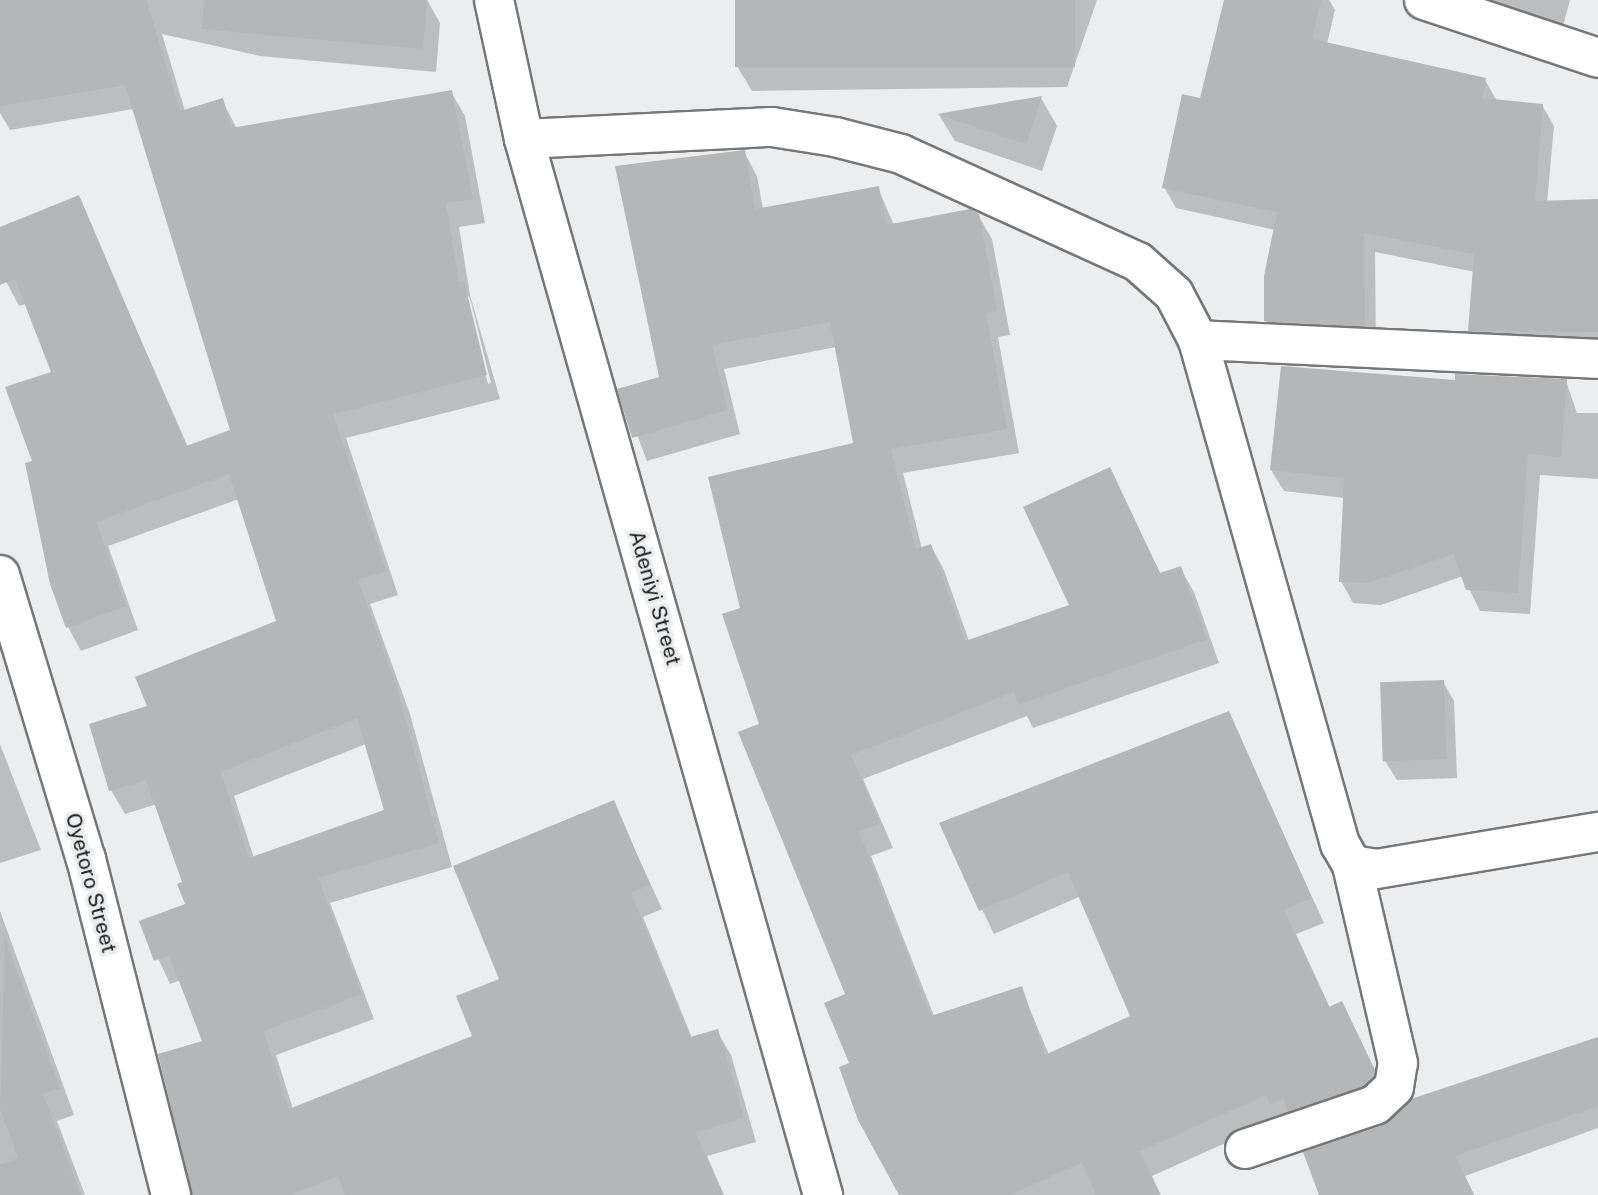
<!DOCTYPE html>
<html>
<head>
<meta charset="utf-8">
<style>
	body { margin:0 }
	#map { position:relative; width:1598px; height:1195px; overflow:hidden; background:#ebedee; font-family:"Public Sans",sans-serif }
	div>[style] { position:absolute }
	.shadow>* { inset:0; background:#0003 }
	.building>* { inset:0; background:#b4b6b7; transform-origin:0 0 }
	.roads { filter:drop-shadow(2px 0 #767779) drop-shadow(-2px 0 #767779) drop-shadow(0 2px #767779) drop-shadow(0 -2px #767779) }
	.minor>* { height:38px; margin:-19px; padding:0 19px; transform-origin:19px; border-radius:19px; background:#fff }
	span { translate:-50% -50%; white-space:nowrap; text-align:center; line-height:1.15; -webkit-text-stroke:7px #ebedee; paint-order:stroke }
	.street-label { font-size:21px; color:#191a1a }
</style>
</head>
<body>
<div id="map">
	<div class="shadow">
		<div style="clip-path:polygon(evenodd,0 0,427px 0,440px 23px,436px 72px,260px 56px,162px 34px,185px 111px,222px 100px,237px 129px,451px 92px,465px 116px,485px 223px,459px 227px,470px 295px,500px 399px,346px 438px,398px 595px,370px 604px,410px 714px,452px 867px,330px 903px,374px 1019px,276px 1055px,293px 1109px,474px 1037px,502px 980px,613px 802px,662px 909px,643px 917px,692px 1038px,717px 1031px,731px 1055px,756px 1142px,707px 1156px,724px 1195px,197px 1195px,204px 1042px,181px 980px,170px 984px,141px 922px,187px 905px,185px 883px,157px 804px,125px 814px,111px 790px,150px 707px,278px 622px,239px 499px,108px 546px,138px 630px,81px 651px,68px 627px,35px 463px,53px 373px,26px 304px,19px 306px,0 270px,0 229px,78px 197px,188px 447px,232px 431px,134px 109px,10px 130px,0 113px,0 0,465px 293px,470px 298px,491px 383px,488px 384px,465px 293px,0 0,366px 744px,386px 811px,254px 858px,234px 796px,366px 744px)"></div>
		<div style="clip-path:polygon(739px 0,1097px 0,1067px 87px,752px 91px,737px 66px)"></div>
		<div style="clip-path:polygon(1226px 0,1329px 0,1335px 10px,1327px 44px,1485px 80px,1497px 101px,1542px 105px,1554px 126px,1547px 203px,1598px 204px,1598px 350px,1482px 351px,1470px 331px,1475px 272px,1375px 252px,1376px 346px,1278px 342px,1266px 321px,1275px 230px,1176px 208px,1164px 187px,1202px 100px)"></div>
		<div style="clip-path:polygon(1448px 0,1570px 0,1560px 37px)"></div>
		<div style="clip-path:polygon(1041px 98px,1057px 126px,1042px 171px,955px 141px,939px 115px)"></div>
		<div style="clip-path:polygon(744px 152px,757px 176px,763px 209px,878px 188px,894px 225px,978px 215px,992px 239px,1010px 335px,998px 337px,1019px 453px,903px 473px,922px 549px,931px 546px,944px 570px,969px 641px,1071px 606px,1109px 469px,1161px 575px,1180px 568px,1194px 592px,1219px 663px,1033px 728px,1027px 716px,863px 779px,893px 848px,871px 856px,934px 1016px,1021px 988px,1049px 1055px,1132px 1016px,1081px 896px,994px 934px,941px 824px,1228px 713px,1324px 923px,1296px 934px,1330px 1008px,1342px 1003px,1387px 1095px,1281px 1118px,1152px 1176px,1161px 1195px,901px 1195px,851px 1064px,847px 995px,762px 725px,742px 609px,855px 444px,836px 347px,724px 369px,740px 434px,647px 461px,620px 390px,661px 379px)"></div>
		<div style="clip-path:polygon(1566px 381px,1577px 413px,1598px 413px,1598px 479px,1540px 475px,1530px 614px,1480px 611px,1463px 576px,1381px 605px,1353px 603px,1341px 581px,1345px 498px,1284px 491px,1271px 470px,1457px 382px)"></div>
		<div style="clip-path:polygon(1443px 682px,1454px 701px,1457px 778px,1397px 780px,1385px 761px)"></div>
		<div style="clip-path:polygon(0 744px,41px 850px,0 863px)"></div>
		<div style="clip-path:polygon(0 911px,74px 1115px,57px 1121px,85px 1195px,0 1195px)"></div>
		<div style="clip-path:polygon(1598px 1039px,1598px 1128px,1465px 1176px,1474px 1195px,1320px 1195px,1412px 1100px)"></div>
	</div>
	<div class="building">
		<div style="clip-path:polygon(evenodd,0 0,146px 0,180px 111px,223px 98px,231px 128px,452px 90px,473px 199px,446px 203px,459px 283px,464px 281px,487px 375px,333px 414px,386px 571px,358px 580px,397px 688px,439px 843px,318px 878px,362px 994px,263px 1031px,289px 1109px,472px 1036px,456px 996px,499px 979px,453px 866px,614px 800px,650px 885px,631px 893px,690px 1037px,718px 1029px,744px 1118px,695px 1132px,723px 1195px,345px 1195px,338px 1176px,291px 1195px,192px 1195px,158px 1054px,202px 1041px,169px 955px,154px 961px,139px 921px,185px 904px,177px 884px,182px 882px,146px 780px,109px 791px,89px 724px,147px 706px,135px 677px,276px 621px,229px 474px,96px 522px,126px 606px,66px 628px,50px 584px,25px 463px,32px 461px,5px 387px,51px 372px,15px 279px,0 285px,0 227px,79px 195px,186px 446px,230px 430px,125px 85px,0 106px,0 0,357px 718px,384px 810px,249px 858px,221px 772px,357px 718px)"></div>
		<div style="clip-path:polygon(204px 0,427px 0,423px 49px,202px 29px)"></div>
		<div style="left:735px;top:0;width:340px;height:67px"></div>
		<div style="clip-path:polygon(1224px 0,1321px 0,1312px 39px,1486px 78px,1482px 98px,1543px 104px,1535px 201px,1598px 199px,1598px 332px,1468px 331px,1474px 254px,1364px 233px,1365px 326px,1264px 321px,1264px 276px,1277px 212px,1162px 188px,1182px 94px,1200px 98px)"></div>
		<div style="clip-path:polygon(1042px 96px,1026px 144px,937px 114px)"></div>
		<div style="clip-path:polygon(745px 150px,755px 209px,879px 186px,886px 225px,970px 209px,979px 214px,997px 311px,986px 313px,1007px 429px,891px 449px,916px 549px,931px 544px,965px 641px,1069px 605px,1023px 507px,1110px 467px,1160px 573px,1181px 566px,1207px 639px,1018px 705px,1014px 692px,851px 755px,880px 823px,859px 832px,931px 1016px,1022px 986px,1045px 1055px,1130px 1016px,1068px 872px,979px 911px,939px 823px,1229px 711px,1312px 898px,1284px 910px,1329px 1007px,1342px 1001px,1375px 1070px,1363px 1086px,1288px 1111px,1283px 1098px,1270px 1104px,1266px 1095px,1140px 1151px,1160px 1195px,1096px 1195px,1082px 1162px,1011px 1195px,899px 1195px,858px 1120px,839px 1067px,849px 1063px,824px 1003px,845px 994px,738px 732px,759px 724px,722px 614px,740px 608px,708px 477px,853px 443px,830px 322px,712px 345px,728px 410px,632px 438px,617px 389px,659px 377px,615px 166px)"></div>
		<div style="clip-path:polygon(1281px 366px,1455px 380px,1455px 374px,1567px 379px,1561px 457px,1528px 454px,1518px 593px,1466px 590px,1453px 554px,1368px 583px,1339px 582px,1344px 478px,1270px 470px)"></div>
		<div style="left:1444px;top:680px;width:79px;height:64px;rotate:88deg"></div>
		<div style="clip-path:polygon(5px 938px,60px 1088px,43px 1094px,81px 1195px,0 1195px,0 1165px,18px 1158px,0 1109px)"></div>
		<div style="clip-path:polygon(1598px 1037px,1598px 1106px,1455px 1156px,1474px 1195px,1319px 1195px,1303px 1152px,1383px 1125px,1411px 1099px)"></div>
	</div>
	<div class="roads">
		<div class="minor">
			<div style="left:494px;top:0;width:142px;rotate:77.8deg"></div>
			<div style="left:524px;top:139px;width:1098px;rotate:74.19deg"></div>
			<div style="left:1424px;top:0;width:183px;rotate:18.4deg"></div>
			<div style="left:524px;top:139px;width:248px;rotate:-2.8deg"></div>
			<div style="left:772px;top:127px;width:64px;rotate:9deg"></div>
			<div style="left:835px;top:137px;width:68px;rotate:14.4deg"></div>
			<div style="left:901px;top:154px;width:260px;rotate:24.5deg"></div>
			<div style="left:1138px;top:262px;width:48px;rotate:41.6deg"></div>
			<div style="left:1174px;top:294px;width:52px;rotate:62.4deg"></div>
			<div style="left:1198px;top:340px;width:524px;rotate:74.27deg"></div>
			<div style="left:1340px;top:844px;width:24px;rotate:60deg"></div>
			<div style="left:1352px;top:865px;width:24px;rotate:9deg"></div>
			<div style="left:1376px;top:869px;width:225px;rotate:-9.5deg"></div>
			<div style="left:1198px;top:340px;width:400px;rotate:2.7deg"></div>
			<div style="left:0;top:575px;width:297px;rotate:73.2deg"></div>
			<div style="left:86px;top:859px;width:347px;rotate:75.8deg"></div>
			<div style="left:1245px;top:1149px;width:137px;rotate:-18.7deg"></div>
			<div style="left:1375px;top:1105px;width:26px;rotate:-43deg"></div>
			<div style="left:1394px;top:1087px;width:24px;rotate:-81deg"></div>
			<div style="left:1398px;top:1063px;width:203px;rotate:-103.1deg"></div>
		</div>
	</div>
	<div class="street-label">
		<span style="left:655px;top:598px;rotate:74deg">Adeniyi Street</span>
		<span style="left:91px;top:883px;rotate:75deg">Oyetoro Street</span>
	</div>
</div>
</body>
</html>
